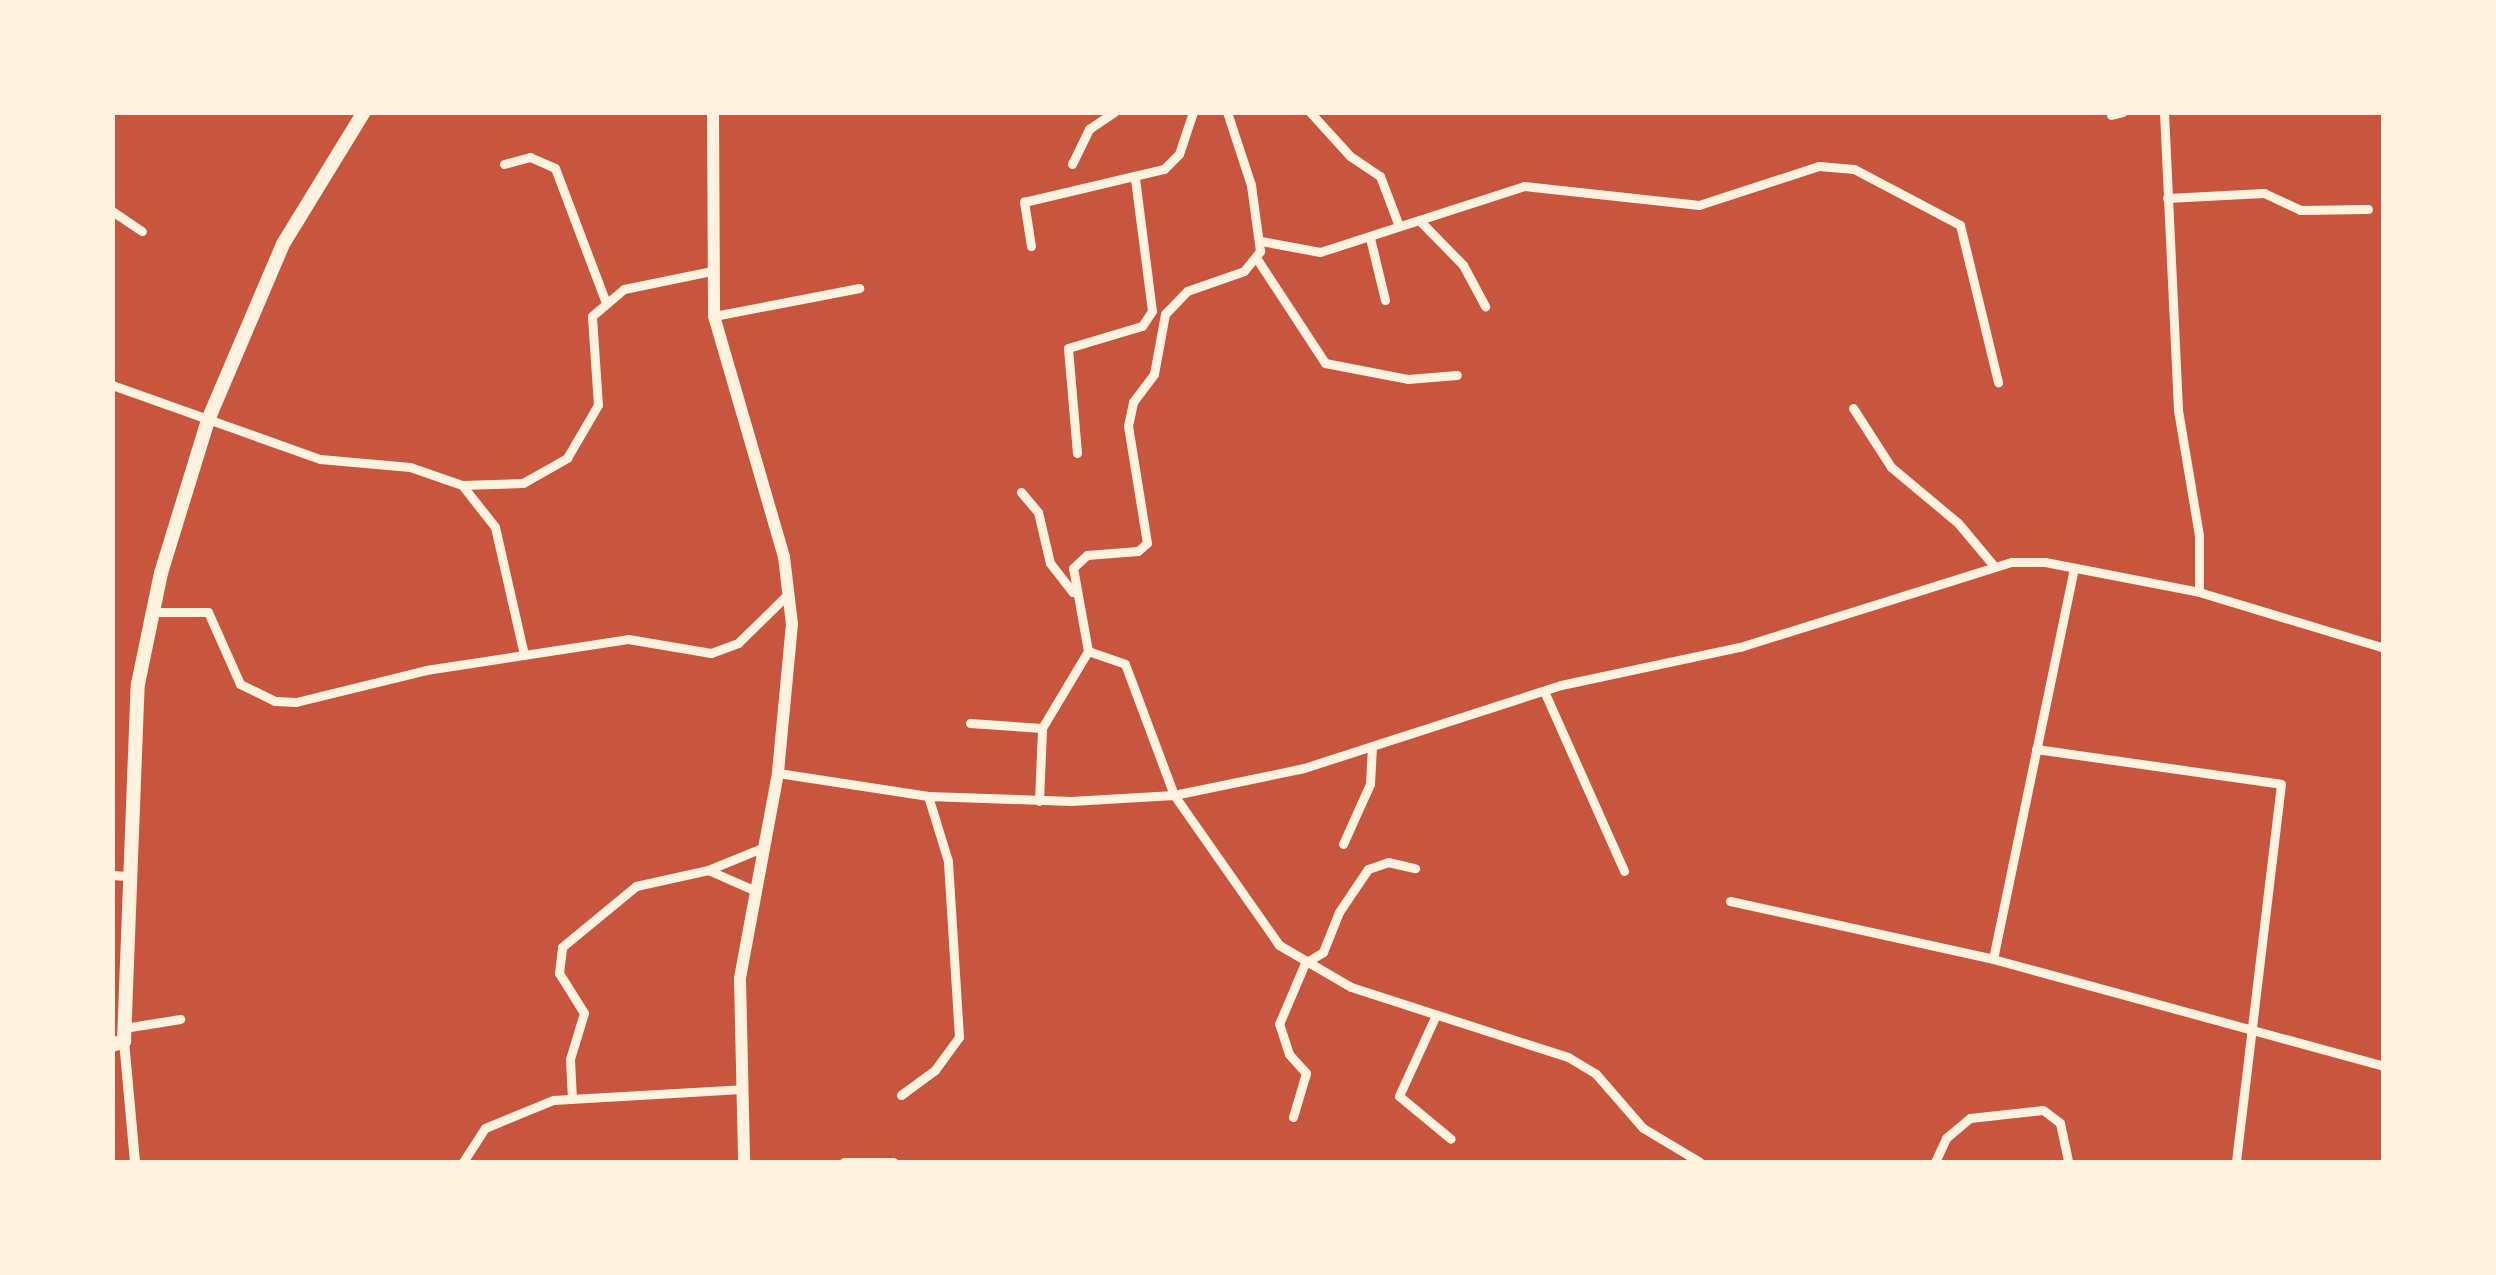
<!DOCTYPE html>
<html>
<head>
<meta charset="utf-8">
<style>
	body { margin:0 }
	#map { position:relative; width:2496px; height:1275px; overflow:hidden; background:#c8553d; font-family:"Nunito Sans",sans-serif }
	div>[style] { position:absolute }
	.minor>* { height:9px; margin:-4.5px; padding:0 4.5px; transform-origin:4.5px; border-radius:4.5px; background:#fff3e0 }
	.tertiary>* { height:10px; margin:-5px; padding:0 5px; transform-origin:5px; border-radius:5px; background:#fff3e0 }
	.secondary>* { height:12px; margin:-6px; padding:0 6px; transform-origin:6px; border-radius:6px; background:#fff3e0 }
	.trunk>* { height:14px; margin:-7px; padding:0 7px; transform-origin:7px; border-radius:7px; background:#fff3e0 }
	span { translate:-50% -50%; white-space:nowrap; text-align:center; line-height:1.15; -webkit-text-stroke:8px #fff3e0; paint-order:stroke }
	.frame { position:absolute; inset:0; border:115px solid #fff3e0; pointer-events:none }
</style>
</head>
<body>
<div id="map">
	<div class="minor">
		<div style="left:1310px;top:112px;width:59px;rotate:47.7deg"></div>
		<div style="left:1350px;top:156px;width:36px;rotate:34deg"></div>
		<div style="left:1380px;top:176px;width:53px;rotate:69.2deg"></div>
		<div style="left:2164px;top:112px;width:298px;rotate:87.3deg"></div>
		<div style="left:2178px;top:410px;width:128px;rotate:80.5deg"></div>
		<div style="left:2199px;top:536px;width:56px;rotate:90deg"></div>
		<div style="left:2111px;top:115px;width:12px;rotate:-14deg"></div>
		<div style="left:504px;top:164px;width:27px;rotate:-15deg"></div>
		<div style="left:530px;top:157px;width:27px;rotate:24deg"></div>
		<div style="left:555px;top:168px;width:141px;rotate:69.3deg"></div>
		<div style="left:1072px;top:164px;width:39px;rotate:-64deg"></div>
		<div style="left:1089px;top:129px;width:30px;rotate:-34deg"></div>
		<div style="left:2167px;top:198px;width:97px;rotate:-3deg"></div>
		<div style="left:2264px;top:193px;width:40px;rotate:25deg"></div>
		<div style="left:2300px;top:210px;width:68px;rotate:-0.8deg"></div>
		<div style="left:112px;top:211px;width:36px;rotate:34deg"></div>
		<div style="left:1419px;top:220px;width:63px;rotate:45.6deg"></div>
		<div style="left:1463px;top:265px;width:47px;rotate:61.8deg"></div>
		<div style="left:1370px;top:238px;width:64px;rotate:76.4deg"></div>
		<div style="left:1261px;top:241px;width:60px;rotate:10.6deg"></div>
		<div style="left:1320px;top:252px;width:214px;rotate:-17.9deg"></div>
		<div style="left:1524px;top:186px;width:176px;rotate:6.2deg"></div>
		<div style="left:1699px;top:205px;width:126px;rotate:-18deg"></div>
		<div style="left:1819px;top:166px;width:35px;rotate:5deg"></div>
		<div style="left:1854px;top:169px;width:120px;rotate:27.8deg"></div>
		<div style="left:1960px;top:225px;width:162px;rotate:76.4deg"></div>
		<div style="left:1031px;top:246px;width:45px;rotate:-99deg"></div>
		<div style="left:1024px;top:202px;width:144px;rotate:-13.3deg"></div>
		<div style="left:1164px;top:169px;width:21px;rotate:-45deg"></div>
		<div style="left:1179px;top:154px;width:44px;rotate:-71.6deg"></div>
		<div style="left:1257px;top:259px;width:124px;rotate:56.8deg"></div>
		<div style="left:1325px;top:363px;width:85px;rotate:10.9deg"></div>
		<div style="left:1408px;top:379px;width:49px;rotate:-4.7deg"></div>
		<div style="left:714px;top:316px;width:148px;rotate:-10.9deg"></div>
		<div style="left:112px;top:385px;width:221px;rotate:19.6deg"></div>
		<div style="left:320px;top:459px;width:90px;rotate:5.1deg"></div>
		<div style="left:410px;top:467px;width:55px;rotate:19.1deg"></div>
		<div style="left:462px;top:485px;width:53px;rotate:51.8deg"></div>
		<div style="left:495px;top:527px;width:131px;rotate:77.2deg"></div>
		<div style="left:1853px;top:408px;width:70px;rotate:57.2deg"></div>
		<div style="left:1891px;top:467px;width:87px;rotate:39.9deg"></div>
		<div style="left:1958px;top:523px;width:56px;rotate:50.1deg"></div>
		<div style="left:1077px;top:453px;width:105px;rotate:-94.9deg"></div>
		<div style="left:1068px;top:348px;width:77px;rotate:-16.6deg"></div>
		<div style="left:1142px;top:326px;width:18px;rotate:-56deg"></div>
		<div style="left:1152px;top:311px;width:133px;rotate:-97.3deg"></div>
		<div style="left:462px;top:485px;width:61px;rotate:-1.9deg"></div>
		<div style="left:523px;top:483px;width:51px;rotate:-29.6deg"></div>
		<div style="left:567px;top:458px;width:61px;rotate:-59.7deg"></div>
		<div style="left:598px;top:405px;width:89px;rotate:-93.9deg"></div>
		<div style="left:592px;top:316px;width:42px;rotate:-40.2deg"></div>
		<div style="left:624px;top:289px;width:90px;rotate:-11.6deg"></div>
		<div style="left:1021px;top:492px;width:26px;rotate:50deg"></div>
		<div style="left:1038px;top:512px;width:52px;rotate:76.8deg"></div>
		<div style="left:1050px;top:563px;width:37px;rotate:52deg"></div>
		<div style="left:151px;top:612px;width:57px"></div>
		<div style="left:208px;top:612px;width:79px;rotate:66deg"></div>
		<div style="left:240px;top:684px;width:39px;rotate:26deg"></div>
		<div style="left:275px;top:701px;width:21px;rotate:3deg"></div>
		<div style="left:296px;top:702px;width:134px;rotate:-13.8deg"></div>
		<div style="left:426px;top:670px;width:204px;rotate:-8.7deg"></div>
		<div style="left:628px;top:639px;width:84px;rotate:9.6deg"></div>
		<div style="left:711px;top:653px;width:29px;rotate:-20deg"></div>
		<div style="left:738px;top:643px;width:71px;rotate:-44.4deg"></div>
		<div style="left:1088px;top:651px;width:39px;rotate:19deg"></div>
		<div style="left:1125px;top:664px;width:140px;rotate:69.5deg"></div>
		<div style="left:1174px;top:795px;width:183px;rotate:55deg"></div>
		<div style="left:1279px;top:945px;width:83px;rotate:30.3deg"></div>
		<div style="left:1351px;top:987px;width:228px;rotate:17.9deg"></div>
		<div style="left:1568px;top:1057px;width:33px;rotate:31deg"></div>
		<div style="left:1596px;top:1074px;width:72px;rotate:49deg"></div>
		<div style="left:1643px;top:1128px;width:66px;rotate:30.8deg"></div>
		<div style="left:1544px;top:691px;width:197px;rotate:66deg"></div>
		<div style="left:970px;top:723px;width:72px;rotate:4deg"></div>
		<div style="left:2036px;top:749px;width:247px;rotate:8.1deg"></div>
		<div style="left:2281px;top:784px;width:381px;rotate:96.8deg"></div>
		<div style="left:778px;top:773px;width:152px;rotate:8.7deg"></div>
		<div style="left:928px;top:796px;width:143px;rotate:2deg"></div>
		<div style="left:1071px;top:801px;width:103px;rotate:-3.3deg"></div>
		<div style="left:1174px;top:795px;width:133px;rotate:-11.7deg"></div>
		<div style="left:1304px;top:768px;width:270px;rotate:-17.9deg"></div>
		<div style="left:1561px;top:685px;width:183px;rotate:-12deg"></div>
		<div style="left:1740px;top:647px;width:285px;rotate:-17.4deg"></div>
		<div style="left:2012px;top:562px;width:33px"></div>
		<div style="left:2045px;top:562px;width:157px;rotate:11deg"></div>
		<div style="left:2199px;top:592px;width:193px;rotate:16.8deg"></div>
		<div style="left:1039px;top:801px;width:73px;rotate:-87.6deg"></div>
		<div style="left:1042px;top:728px;width:90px;rotate:-59.1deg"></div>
		<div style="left:1088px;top:651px;width:84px;rotate:-100.2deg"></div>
		<div style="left:1073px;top:568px;width:19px;rotate:-43deg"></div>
		<div style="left:1087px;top:555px;width:51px;rotate:-4.5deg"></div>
		<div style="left:1138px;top:551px;width:12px;rotate:-42deg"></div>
		<div style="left:1147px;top:543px;width:119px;rotate:-99.2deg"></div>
		<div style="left:1128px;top:426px;width:25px;rotate:-78deg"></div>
		<div style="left:1133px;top:402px;width:35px;rotate:-53deg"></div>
		<div style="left:1154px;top:374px;width:61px;rotate:-79.6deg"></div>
		<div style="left:1165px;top:314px;width:32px;rotate:-46deg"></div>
		<div style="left:1187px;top:291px;width:60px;rotate:-19.3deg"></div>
		<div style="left:1244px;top:271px;width:26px;rotate:-51deg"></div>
		<div style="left:1260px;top:251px;width:67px;rotate:-97.8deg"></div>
		<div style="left:1251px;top:185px;width:77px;rotate:-108.2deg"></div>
		<div style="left:1343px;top:844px;width:66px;rotate:-65.8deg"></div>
		<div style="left:1370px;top:784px;width:36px;rotate:-87deg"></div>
		<div style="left:708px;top:870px;width:58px;rotate:-22.2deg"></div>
		<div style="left:112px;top:875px;width:15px;rotate:4deg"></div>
		<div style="left:1730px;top:901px;width:269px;rotate:12.4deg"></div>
		<div style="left:1993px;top:959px;width:405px;rotate:15.3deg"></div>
		<div style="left:1993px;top:959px;width:399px;rotate:-78.3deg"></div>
		<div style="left:1436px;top:1015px;width:89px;rotate:114.6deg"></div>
		<div style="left:1399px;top:1096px;width:67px;rotate:39.6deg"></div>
		<div style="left:124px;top:1028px;width:57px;rotate:-9.1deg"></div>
		<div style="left:901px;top:1095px;width:42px;rotate:-36.3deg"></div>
		<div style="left:935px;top:1070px;width:41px;rotate:-54deg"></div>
		<div style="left:959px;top:1037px;width:176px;rotate:-93.6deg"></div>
		<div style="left:948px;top:861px;width:68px;rotate:-107.1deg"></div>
		<div style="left:572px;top:1099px;width:40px;rotate:-92.9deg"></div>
		<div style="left:570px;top:1059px;width:48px;rotate:-73.1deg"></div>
		<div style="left:584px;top:1013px;width:47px;rotate:-122deg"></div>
		<div style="left:559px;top:973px;width:26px;rotate:-83deg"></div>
		<div style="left:562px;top:947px;width:96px;rotate:-39.5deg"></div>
		<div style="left:636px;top:886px;width:74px;rotate:-12.5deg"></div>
		<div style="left:708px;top:870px;width:52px;rotate:23.6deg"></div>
		<div style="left:1293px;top:1117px;width:46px;rotate:-73.5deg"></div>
		<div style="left:1306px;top:1073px;width:25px;rotate:-132deg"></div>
		<div style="left:1289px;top:1054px;width:32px;rotate:-108deg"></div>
		<div style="left:1279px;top:1024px;width:66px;rotate:-66.9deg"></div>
		<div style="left:1305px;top:963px;width:21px;rotate:-31deg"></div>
		<div style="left:1323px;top:952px;width:43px;rotate:-68.2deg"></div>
		<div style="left:1339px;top:912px;width:52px;rotate:-56deg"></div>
		<div style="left:1368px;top:869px;width:21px;rotate:-19deg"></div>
		<div style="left:1388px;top:862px;width:28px;rotate:13deg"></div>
		<div style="left:463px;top:1162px;width:40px;rotate:-57.1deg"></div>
		<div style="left:485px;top:1128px;width:74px;rotate:-22.4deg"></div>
		<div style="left:553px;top:1100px;width:189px;rotate:-3.3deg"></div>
		<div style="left:844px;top:1162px;width:49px"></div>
		<div style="left:1935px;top:1162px;width:26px;rotate:-65deg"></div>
		<div style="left:1946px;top:1138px;width:31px;rotate:-40deg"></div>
		<div style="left:1970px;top:1118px;width:73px;rotate:-6.3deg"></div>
		<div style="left:2043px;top:1110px;width:21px;rotate:37deg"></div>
		<div style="left:2060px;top:1123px;width:40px;rotate:78deg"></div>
	</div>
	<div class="tertiary">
		<div style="left:124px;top:1041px;width:121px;rotate:84.8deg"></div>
	</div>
	<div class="secondary">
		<div style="left:713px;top:112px;width:204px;rotate:89.7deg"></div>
		<div style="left:714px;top:316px;width:251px;rotate:73.8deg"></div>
		<div style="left:784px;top:557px;width:67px;rotate:83.2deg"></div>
		<div style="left:792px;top:624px;width:150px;rotate:95.4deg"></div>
		<div style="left:778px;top:773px;width:209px;rotate:100.5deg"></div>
		<div style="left:740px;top:979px;width:183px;rotate:88.7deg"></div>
	</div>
	<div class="trunk">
		<div style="left:112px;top:1045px;width:13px;rotate:-18deg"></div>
		<div style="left:124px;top:1041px;width:357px;rotate:-87.8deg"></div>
		<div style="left:138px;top:684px;width:113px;rotate:-78.3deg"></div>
		<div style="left:161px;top:573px;width:160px;rotate:-72.9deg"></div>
		<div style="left:208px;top:420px;width:191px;rotate:-66.9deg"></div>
		<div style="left:283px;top:244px;width:155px;rotate:-58.5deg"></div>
	</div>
	<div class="frame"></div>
</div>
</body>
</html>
